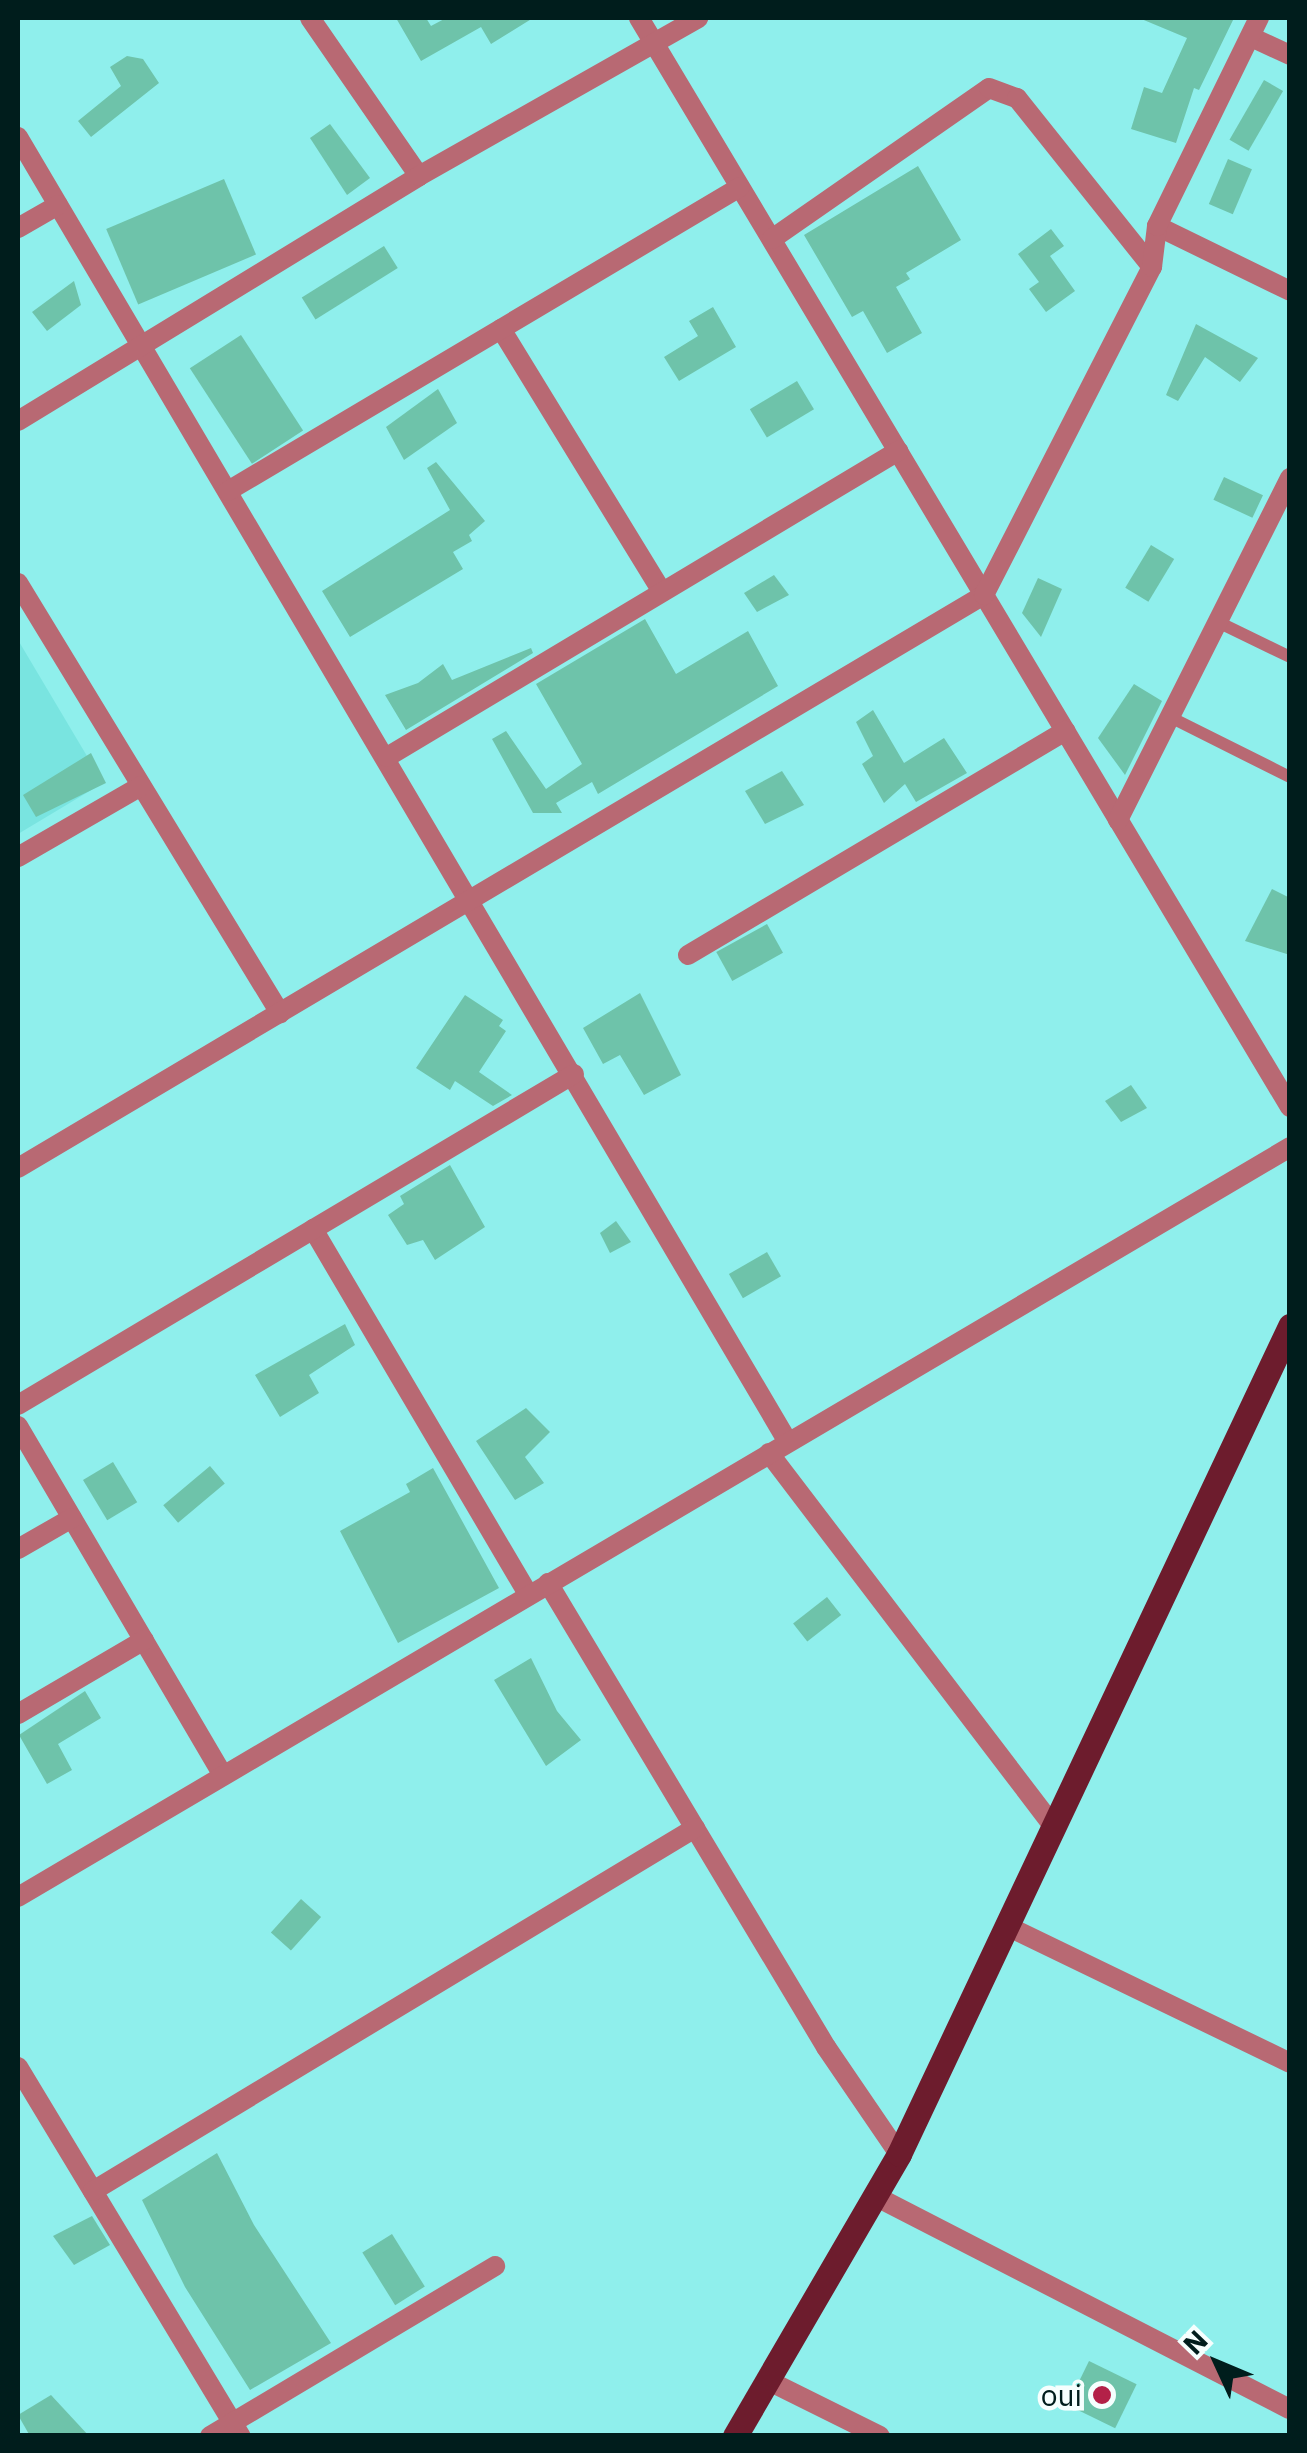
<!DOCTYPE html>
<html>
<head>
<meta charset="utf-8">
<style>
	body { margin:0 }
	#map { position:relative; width:1307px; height:2453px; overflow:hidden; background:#8fefec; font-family:"IBM Plex Sans",sans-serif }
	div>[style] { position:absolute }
	.built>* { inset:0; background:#79e4e0 }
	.building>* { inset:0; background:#6ec3aa; transform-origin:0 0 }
	.lane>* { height:12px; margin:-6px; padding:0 6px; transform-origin:6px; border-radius:6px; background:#b86973 }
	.street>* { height:20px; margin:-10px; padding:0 10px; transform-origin:10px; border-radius:10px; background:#b86973 }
	.primary>* { height:25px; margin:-12.5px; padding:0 12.5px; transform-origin:12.5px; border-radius:12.5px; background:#6d1c2d }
	.dots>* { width:28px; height:28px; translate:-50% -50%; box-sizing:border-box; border:5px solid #f6fffe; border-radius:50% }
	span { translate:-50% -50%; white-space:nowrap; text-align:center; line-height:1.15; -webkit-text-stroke:9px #f6fffe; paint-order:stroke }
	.poi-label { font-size:30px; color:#001d1c }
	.right { translate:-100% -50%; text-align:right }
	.frame { position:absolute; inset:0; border:20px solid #001d1c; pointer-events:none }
	.north { position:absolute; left:1167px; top:2313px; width:100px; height:100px; -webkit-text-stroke:8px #f6fffe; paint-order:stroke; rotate:314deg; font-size:28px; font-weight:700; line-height:40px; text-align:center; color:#001d1c }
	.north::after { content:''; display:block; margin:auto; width:35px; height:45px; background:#001d1c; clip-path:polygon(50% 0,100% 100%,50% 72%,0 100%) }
</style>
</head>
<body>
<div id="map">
	<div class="built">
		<div style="clip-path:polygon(18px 640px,103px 783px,18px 834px)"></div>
	</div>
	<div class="building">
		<div style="clip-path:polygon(396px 18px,426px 18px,431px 26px,446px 18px,533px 18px,491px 44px,481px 27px,421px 61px)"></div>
		<div style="clip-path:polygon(1139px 18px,1234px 18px,1199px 90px,1194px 88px,1176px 143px,1131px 129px,1144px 87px,1162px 93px,1187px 38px)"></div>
		<div style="clip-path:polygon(127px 56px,143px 59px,159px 83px,91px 137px,78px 121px,121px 86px,110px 67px)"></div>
		<div style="left:1264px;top:80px;width:22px;height:69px;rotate:30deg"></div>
		<div style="clip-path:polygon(330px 124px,370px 178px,347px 195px,310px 138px)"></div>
		<div style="left:1228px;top:159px;width:26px;height:49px;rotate:23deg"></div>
		<div style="clip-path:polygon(918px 166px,961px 240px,906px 273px,910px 279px,896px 287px,922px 333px,887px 353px,863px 311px,852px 317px,804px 235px)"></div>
		<div style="left:224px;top:179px;width:82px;height:128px;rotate:67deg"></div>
		<div style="clip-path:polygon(1051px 229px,1064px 246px,1050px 256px,1075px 291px,1046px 312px,1029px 289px,1039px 282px,1018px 254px)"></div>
		<div style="left:384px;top:246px;width:26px;height:97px;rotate:58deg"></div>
		<div style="clip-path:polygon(74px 281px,81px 305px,47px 331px,32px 312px)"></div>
		<div style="clip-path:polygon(713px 307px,736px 347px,679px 381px,664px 357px,698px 336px,689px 321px)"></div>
		<div style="clip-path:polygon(1196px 324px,1258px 358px,1240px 382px,1205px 357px,1178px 401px,1166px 395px)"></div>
		<div style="left:241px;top:335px;width:114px;height:61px;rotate:57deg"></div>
		<div style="left:797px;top:381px;width:33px;height:55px;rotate:59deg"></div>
		<div style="clip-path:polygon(438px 389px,457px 423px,404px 460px,386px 427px)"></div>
		<div style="clip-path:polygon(436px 462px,485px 521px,469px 535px,472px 541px,453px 552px,463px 569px,350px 637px,322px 591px,450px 510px,427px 468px)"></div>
		<div style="left:1224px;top:477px;width:43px;height:25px;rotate:25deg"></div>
		<div style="left:1151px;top:545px;width:27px;height:50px;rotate:31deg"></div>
		<div style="clip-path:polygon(774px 575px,789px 595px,757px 612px,744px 593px)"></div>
		<div style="clip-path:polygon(1038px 578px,1062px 589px,1041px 637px,1022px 613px)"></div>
		<div style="clip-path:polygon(645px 619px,676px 674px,748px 631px,778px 686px,598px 794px,592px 782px,556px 803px,562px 813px,533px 813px,492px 739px,506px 731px,546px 789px,582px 764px,536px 684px)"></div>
		<div style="clip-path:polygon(531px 648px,533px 653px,406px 730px,385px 695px,418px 683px,443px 664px,452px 680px)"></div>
		<div style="clip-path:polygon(1134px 684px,1162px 701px,1125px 775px,1098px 738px)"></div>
		<div style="clip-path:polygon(873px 710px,904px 763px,944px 738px,967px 773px,916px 802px,905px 784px,884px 803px,862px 764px,873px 756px,856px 722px)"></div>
		<div style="clip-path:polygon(91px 753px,106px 783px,36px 817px,23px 795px)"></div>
		<div style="clip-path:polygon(782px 771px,804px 805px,765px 824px,745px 791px)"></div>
		<div style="clip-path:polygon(1272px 889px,1290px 898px,1290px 955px,1245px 941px)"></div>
		<div style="left:767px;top:924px;width:33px;height:58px;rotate:61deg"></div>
		<div style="clip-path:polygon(640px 993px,681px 1075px,644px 1095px,620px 1055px,603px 1064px,583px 1028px)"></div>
		<div style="clip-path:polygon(465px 995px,503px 1020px,499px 1026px,506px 1031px,479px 1072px,512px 1095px,493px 1106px,455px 1081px,450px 1090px,416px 1068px)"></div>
		<div style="clip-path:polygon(1131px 1085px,1147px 1108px,1121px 1122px,1105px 1101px)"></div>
		<div style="clip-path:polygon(450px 1165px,485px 1227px,435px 1260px,423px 1240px,407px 1245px,388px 1215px,404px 1204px,400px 1196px)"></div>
		<div style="clip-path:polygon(616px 1221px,631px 1242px,610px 1253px,600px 1233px)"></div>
		<div style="left:767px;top:1252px;width:28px;height:44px;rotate:60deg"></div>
		<div style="clip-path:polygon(345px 1324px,355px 1345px,309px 1375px,319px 1393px,280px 1417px,255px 1375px)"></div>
		<div style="clip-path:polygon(526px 1408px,550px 1432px,525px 1457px,544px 1483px,515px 1500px,476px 1441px)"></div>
		<div style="left:113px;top:1462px;width:47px;height:35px;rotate:59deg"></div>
		<div style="left:210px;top:1466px;width:23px;height:61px;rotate:50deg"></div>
		<div style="clip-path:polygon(433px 1468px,499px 1588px,398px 1643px,340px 1531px,410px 1492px,406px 1484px)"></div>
		<div style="left:827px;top:1597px;width:23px;height:43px;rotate:52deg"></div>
		<div style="clip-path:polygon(531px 1658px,557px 1711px,581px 1740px,546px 1766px,494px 1680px)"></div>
		<div style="clip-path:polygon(85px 1691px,101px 1718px,58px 1744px,72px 1770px,47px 1784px,19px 1735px)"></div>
		<div style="left:301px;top:1899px;width:27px;height:45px;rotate:42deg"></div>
		<div style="clip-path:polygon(217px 2153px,254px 2225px,331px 2343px,250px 2390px,185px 2287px,142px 2200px)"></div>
		<div style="clip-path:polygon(92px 2216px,110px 2245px,74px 2265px,53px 2236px)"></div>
		<div style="left:392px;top:2234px;width:62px;height:35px;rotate:58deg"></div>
		<div style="left:1089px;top:2361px;width:53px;height:49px;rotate:26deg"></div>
		<div style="clip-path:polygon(51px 2395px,89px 2436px,30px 2436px,18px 2415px)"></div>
	</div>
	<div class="lane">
		<div style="left:1218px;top:622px;width:80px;rotate:25.9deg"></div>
		<div style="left:1170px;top:717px;width:134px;rotate:26.6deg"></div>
	</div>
	<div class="street">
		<div style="left:310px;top:18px;width:192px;rotate:55.4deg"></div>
		<div style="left:639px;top:18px;width:1269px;rotate:59.13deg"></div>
		<div style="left:1251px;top:37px;width:43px;rotate:24.8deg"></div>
		<div style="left:18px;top:137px;width:1515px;rotate:59.46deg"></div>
		<div style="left:1157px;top:226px;width:148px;rotate:26deg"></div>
		<div style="left:18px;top:228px;width:46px;rotate:-29.9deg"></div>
		<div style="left:772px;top:239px;width:264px;rotate:-34.8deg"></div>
		<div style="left:989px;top:88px;width:30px;rotate:20deg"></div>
		<div style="left:1017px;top:98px;width:216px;rotate:51.4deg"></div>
		<div style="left:501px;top:329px;width:308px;rotate:58.5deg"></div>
		<div style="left:18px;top:421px;width:470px;rotate:-31.4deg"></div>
		<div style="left:419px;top:176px;width:321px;rotate:-29.5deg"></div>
		<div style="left:228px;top:491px;width:595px;rotate:-30.7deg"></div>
		<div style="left:18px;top:583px;width:504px;rotate:58.65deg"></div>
		<div style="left:387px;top:757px;width:596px;rotate:-30.91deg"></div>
		<div style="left:1118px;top:820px;width:383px;rotate:-63.3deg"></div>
		<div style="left:18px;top:857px;width:142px;rotate:-30deg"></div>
		<div style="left:688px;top:955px;width:439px;rotate:-30.7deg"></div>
		<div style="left:18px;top:1168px;width:1123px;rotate:-30.68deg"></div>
		<div style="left:984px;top:595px;width:369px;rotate:-62.9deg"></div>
		<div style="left:1152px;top:267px;width:41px;rotate:-83deg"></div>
		<div style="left:1157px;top:226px;width:232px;rotate:-63.9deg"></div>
		<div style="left:313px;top:1229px;width:425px;rotate:59.5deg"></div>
		<div style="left:18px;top:1405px;width:647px;rotate:-30.77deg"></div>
		<div style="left:18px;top:1426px;width:405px;rotate:59.6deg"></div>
		<div style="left:769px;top:1453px;width:470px;rotate:52.7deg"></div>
		<div style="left:18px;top:1549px;width:62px;rotate:-29.9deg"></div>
		<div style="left:548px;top:1583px;width:541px;rotate:59.07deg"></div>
		<div style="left:826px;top:2047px;width:130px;rotate:55.7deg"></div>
		<div style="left:18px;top:1714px;width:146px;rotate:-30.4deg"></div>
		<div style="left:18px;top:1897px;width:1477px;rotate:-30.52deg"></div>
		<div style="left:1007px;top:1926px;width:314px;rotate:25.8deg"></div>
		<div style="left:18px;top:2067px;width:431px;rotate:58.9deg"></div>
		<div style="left:93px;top:2191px;width:703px;rotate:-31.09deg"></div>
		<div style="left:875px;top:2196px;width:466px;rotate:27.2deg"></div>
		<div style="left:767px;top:2380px;width:126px;rotate:26.4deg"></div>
		<div style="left:210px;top:2436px;width:332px;rotate:-30.8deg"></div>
	</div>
	<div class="primary">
		<div style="left:735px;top:2436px;width:326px;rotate:-59.8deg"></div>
		<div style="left:899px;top:2154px;width:916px;rotate:-64.72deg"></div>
	</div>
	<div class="dots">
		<div style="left:1102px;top:2395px;background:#b32148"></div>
	</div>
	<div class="poi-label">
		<span class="right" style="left:1082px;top:2395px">oui</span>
	</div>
	<div class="frame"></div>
	<div class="north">N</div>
</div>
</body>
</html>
